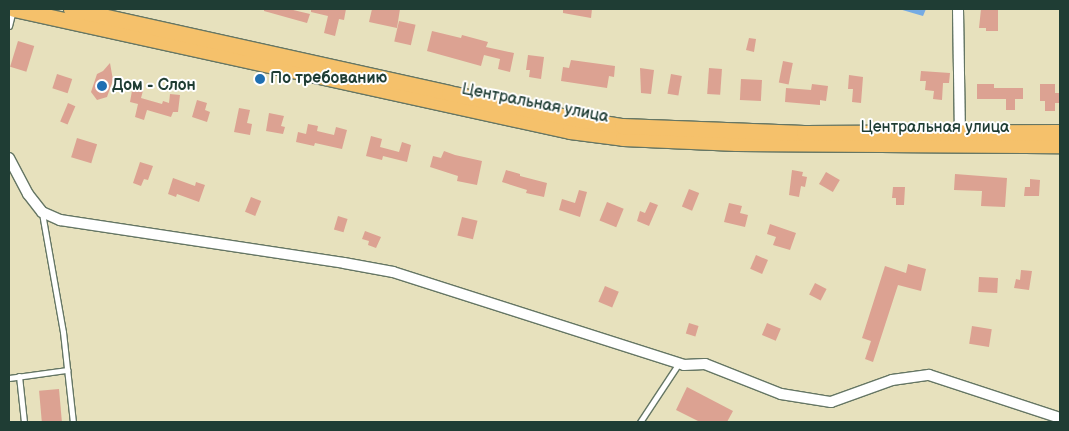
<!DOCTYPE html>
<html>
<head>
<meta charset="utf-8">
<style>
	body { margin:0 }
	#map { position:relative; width:1069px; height:431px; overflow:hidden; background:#e7e1bd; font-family:"Balsamiq Sans",sans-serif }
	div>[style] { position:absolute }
	.water>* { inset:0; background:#75abe3 }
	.building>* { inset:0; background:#dca292; transform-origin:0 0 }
	.roads { filter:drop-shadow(1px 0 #657664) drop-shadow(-1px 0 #657664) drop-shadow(0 1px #657664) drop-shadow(0 -1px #657664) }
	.service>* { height:5px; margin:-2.5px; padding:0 2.5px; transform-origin:2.5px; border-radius:2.5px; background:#fff }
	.minor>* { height:10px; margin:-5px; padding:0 5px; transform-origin:5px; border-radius:5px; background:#fff }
	.primary>* { height:15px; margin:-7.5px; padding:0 7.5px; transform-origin:7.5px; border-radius:7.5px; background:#f5c16b }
	.dots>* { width:14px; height:14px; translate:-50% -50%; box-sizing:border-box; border:2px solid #fff; border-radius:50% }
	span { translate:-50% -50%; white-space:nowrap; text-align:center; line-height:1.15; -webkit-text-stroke:4px #fff; paint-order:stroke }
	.poi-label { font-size:16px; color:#1f3d34; font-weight:700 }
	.left { translate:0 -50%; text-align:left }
	.street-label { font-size:16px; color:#1f3d34 }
	.frame { position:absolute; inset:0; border:10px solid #1f3d34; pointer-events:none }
</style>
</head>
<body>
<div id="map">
	<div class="water">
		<div style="clip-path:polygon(899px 9px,926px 9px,923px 16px)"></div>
	</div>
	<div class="building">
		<div style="clip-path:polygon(264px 9px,289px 9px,310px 14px,307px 23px,264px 11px)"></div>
		<div style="clip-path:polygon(311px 9px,346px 9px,344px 20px,339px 19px,335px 36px,324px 33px,328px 16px,311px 12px)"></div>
		<div style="clip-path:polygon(372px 9px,400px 9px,397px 28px,369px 22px)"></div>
		<div style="clip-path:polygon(563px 9px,592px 9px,591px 18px,563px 13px)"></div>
		<div style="clip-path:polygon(981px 9px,998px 9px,998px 31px,986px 31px,986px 28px,979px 28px)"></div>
		<div style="left:399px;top:21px;width:17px;height:21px;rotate:13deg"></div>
		<div style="clip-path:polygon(432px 31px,461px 38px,462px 35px,488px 42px,486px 47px,514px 53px,510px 72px,498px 69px,500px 59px,484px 55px,481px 66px,427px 51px)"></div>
		<div style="clip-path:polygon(749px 38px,756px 39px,754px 52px,746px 50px)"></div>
		<div style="left:18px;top:41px;width:17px;height:27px;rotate:17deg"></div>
		<div style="clip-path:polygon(528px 55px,544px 57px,541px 79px,529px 77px,530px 70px,526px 70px)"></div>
		<div style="clip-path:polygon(571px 60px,615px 66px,614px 77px,609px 76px,607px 88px,561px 81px,563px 67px,569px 68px)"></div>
		<div style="left:783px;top:61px;width:10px;height:22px;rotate:11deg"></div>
		<div style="clip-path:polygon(110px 63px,113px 80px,107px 97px,97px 100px,91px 92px,97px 74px,103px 71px)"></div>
		<div style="clip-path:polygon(640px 68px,654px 70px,651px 94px,641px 93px)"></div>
		<div style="left:709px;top:68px;width:13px;height:26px;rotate:4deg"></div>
		<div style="clip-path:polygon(921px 71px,950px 73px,949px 83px,943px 83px,942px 100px,933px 99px,934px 91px,925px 90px,926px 81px,920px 81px)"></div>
		<div style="left:57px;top:74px;width:16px;height:15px;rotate:18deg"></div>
		<div style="left:671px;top:74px;width:11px;height:20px;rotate:10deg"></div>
		<div style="clip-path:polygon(849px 75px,863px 77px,861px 103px,852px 102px,853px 89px,848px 89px)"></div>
		<div style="left:741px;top:79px;width:21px;height:21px;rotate:3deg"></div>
		<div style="clip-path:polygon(812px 84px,828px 86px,826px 101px,820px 100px,820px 105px,785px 102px,786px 88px,811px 90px)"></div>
		<div style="clip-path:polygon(977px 84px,994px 84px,994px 88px,1023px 88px,1023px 99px,1015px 99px,1015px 110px,1006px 110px,1006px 99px,977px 99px)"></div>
		<div style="clip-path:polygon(1040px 84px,1055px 84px,1055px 93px,1059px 93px,1059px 103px,1055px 103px,1055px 111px,1045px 111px,1045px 101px,1040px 101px)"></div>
		<div style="clip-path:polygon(133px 85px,144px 87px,141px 98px,162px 104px,163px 101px,169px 103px,170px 94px,180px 95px,178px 112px,173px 112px,171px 117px,147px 110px,144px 120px,135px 117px,138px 104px,130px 102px)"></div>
		<div style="clip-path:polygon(197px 100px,207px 103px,205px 110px,210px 112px,207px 122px,192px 117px)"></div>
		<div style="left:68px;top:103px;width:8px;height:20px;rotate:23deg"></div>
		<div style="clip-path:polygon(239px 108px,250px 110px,247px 123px,252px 124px,250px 135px,234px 132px)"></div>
		<div style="clip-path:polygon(269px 113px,284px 116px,281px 126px,285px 127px,283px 134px,266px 131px)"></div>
		<div style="clip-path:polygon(308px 124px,318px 126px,317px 131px,334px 135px,336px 127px,347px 130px,342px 149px,315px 143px,314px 146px,296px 142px,298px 132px,306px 134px)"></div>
		<div style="clip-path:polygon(371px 136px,382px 139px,380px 147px,399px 152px,402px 142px,411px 145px,407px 162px,383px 156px,382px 160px,366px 156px)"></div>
		<div style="left:77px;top:138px;width:21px;height:20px;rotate:17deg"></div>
		<div style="clip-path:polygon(444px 151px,455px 155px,482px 161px,477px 185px,457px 181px,458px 176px,430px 167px,433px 156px,441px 158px)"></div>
		<div style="clip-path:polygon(140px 162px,153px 166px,148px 180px,144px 179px,141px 186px,133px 183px)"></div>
		<div style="clip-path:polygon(506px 170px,520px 174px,520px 176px,547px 183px,544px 197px,526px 193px,527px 190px,502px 182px)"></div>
		<div style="clip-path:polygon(792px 170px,803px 172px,802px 176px,807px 177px,805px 187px,801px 186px,799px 197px,789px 195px)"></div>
		<div style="left:826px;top:172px;width:16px;height:14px;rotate:30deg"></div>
		<div style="clip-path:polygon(955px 174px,1007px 178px,1005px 207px,981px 206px,982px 191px,954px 190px)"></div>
		<div style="clip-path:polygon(173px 178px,195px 186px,196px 182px,205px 185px,199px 202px,177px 194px,176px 197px,168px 194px)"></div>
		<div style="clip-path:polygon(1030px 179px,1040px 180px,1039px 196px,1024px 196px,1025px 187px,1030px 187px)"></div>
		<div style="clip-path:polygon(893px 187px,905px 187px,904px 205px,896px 205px,896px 198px,892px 198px)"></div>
		<div style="left:689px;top:189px;width:11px;height:19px;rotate:22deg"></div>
		<div style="clip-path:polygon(579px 190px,587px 192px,580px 217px,559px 210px,562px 199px,575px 203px)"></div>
		<div style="left:251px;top:197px;width:11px;height:16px;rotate:22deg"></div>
		<div style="left:607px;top:202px;width:18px;height:20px;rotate:22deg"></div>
		<div style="clip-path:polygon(650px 202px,658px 205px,649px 226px,637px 221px,640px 211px,645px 213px)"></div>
		<div style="clip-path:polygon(729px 203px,742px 206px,740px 213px,748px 215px,745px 227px,724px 222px)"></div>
		<div style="left:338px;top:216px;width:10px;height:14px;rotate:17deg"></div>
		<div style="left:462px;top:217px;width:16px;height:19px;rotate:14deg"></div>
		<div style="clip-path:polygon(770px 224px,796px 233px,790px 250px,773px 245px,776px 237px,767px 234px)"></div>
		<div style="clip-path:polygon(365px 231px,381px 237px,376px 248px,368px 245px,369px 241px,362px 239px)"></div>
		<div style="left:756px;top:255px;width:13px;height:15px;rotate:23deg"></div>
		<div style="clip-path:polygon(908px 264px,926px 269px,921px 291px,898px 285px,873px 362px,865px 359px,871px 341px,862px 338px,885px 266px,906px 273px)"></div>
		<div style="clip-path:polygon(1021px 270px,1032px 271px,1029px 290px,1014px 288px,1016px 279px,1020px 280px)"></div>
		<div style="left:979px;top:277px;width:19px;height:15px;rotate:3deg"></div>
		<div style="left:815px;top:283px;width:13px;height:13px;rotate:27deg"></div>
		<div style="left:605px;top:286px;width:15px;height:17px;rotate:23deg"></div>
		<div style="left:689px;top:323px;width:10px;height:11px;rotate:17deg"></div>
		<div style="left:767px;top:323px;width:15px;height:13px;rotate:23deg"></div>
		<div style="left:972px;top:326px;width:20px;height:18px;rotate:9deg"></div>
		<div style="clip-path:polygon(687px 387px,733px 411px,727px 422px,700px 422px,676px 410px)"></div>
		<div style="left:59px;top:389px;width:33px;height:20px;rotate:85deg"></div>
	</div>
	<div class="roads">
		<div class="service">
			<div style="left:9px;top:26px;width:16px;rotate:-76deg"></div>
			<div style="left:42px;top:213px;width:121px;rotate:80deg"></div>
			<div style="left:63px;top:332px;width:91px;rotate:83.7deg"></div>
			<div style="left:19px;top:376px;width:46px;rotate:83.8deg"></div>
			<div style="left:9px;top:378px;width:59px;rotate:-7.9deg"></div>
			<div style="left:640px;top:422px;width:71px;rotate:-56.5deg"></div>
		</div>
		<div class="minor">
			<div style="left:958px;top:9px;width:124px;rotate:89.1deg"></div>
			<div style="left:9px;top:158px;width:41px;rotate:62.2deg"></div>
			<div style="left:28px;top:194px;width:23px;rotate:52deg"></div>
			<div style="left:42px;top:212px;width:20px;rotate:24deg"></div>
			<div style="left:60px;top:220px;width:287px;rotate:8.6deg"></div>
			<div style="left:344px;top:263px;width:50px;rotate:10.4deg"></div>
			<div style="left:393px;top:272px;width:305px;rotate:17.7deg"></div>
			<div style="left:684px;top:365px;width:21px;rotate:-3deg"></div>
			<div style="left:705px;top:364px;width:82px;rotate:21.5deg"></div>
			<div style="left:781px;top:394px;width:51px;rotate:9.1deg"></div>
			<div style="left:831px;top:402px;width:65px;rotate:-19.8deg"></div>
			<div style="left:892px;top:380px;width:37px;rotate:-8deg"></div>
			<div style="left:929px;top:375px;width:138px;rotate:18.2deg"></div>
		</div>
		<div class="primary">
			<div style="left:14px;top:9px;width:569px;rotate:12.38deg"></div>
			<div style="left:570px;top:131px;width:53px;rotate:7.5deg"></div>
			<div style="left:623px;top:138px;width:113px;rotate:2.5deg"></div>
			<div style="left:736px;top:143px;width:324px;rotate:0.4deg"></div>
			<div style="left:71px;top:9px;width:387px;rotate:12.5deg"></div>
			<div style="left:449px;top:93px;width:126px;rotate:11.5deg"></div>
			<div style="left:572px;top:118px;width:51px;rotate:9.1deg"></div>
			<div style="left:622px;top:126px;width:182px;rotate:2.2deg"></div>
			<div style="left:804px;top:133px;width:256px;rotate:-0.2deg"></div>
		</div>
	</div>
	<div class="dots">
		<div style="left:260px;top:79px;background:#1f6fb2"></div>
		<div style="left:102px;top:86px;background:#1f6fb2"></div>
	</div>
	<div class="poi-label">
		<span class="left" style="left:270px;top:79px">По требованию</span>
		<span class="left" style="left:112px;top:86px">Дом - Слон</span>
	</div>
	<div class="street-label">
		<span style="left:535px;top:104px;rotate:11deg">Центральная улица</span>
		<span style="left:935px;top:128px">Центральная улица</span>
	</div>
	<div class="frame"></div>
</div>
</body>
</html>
